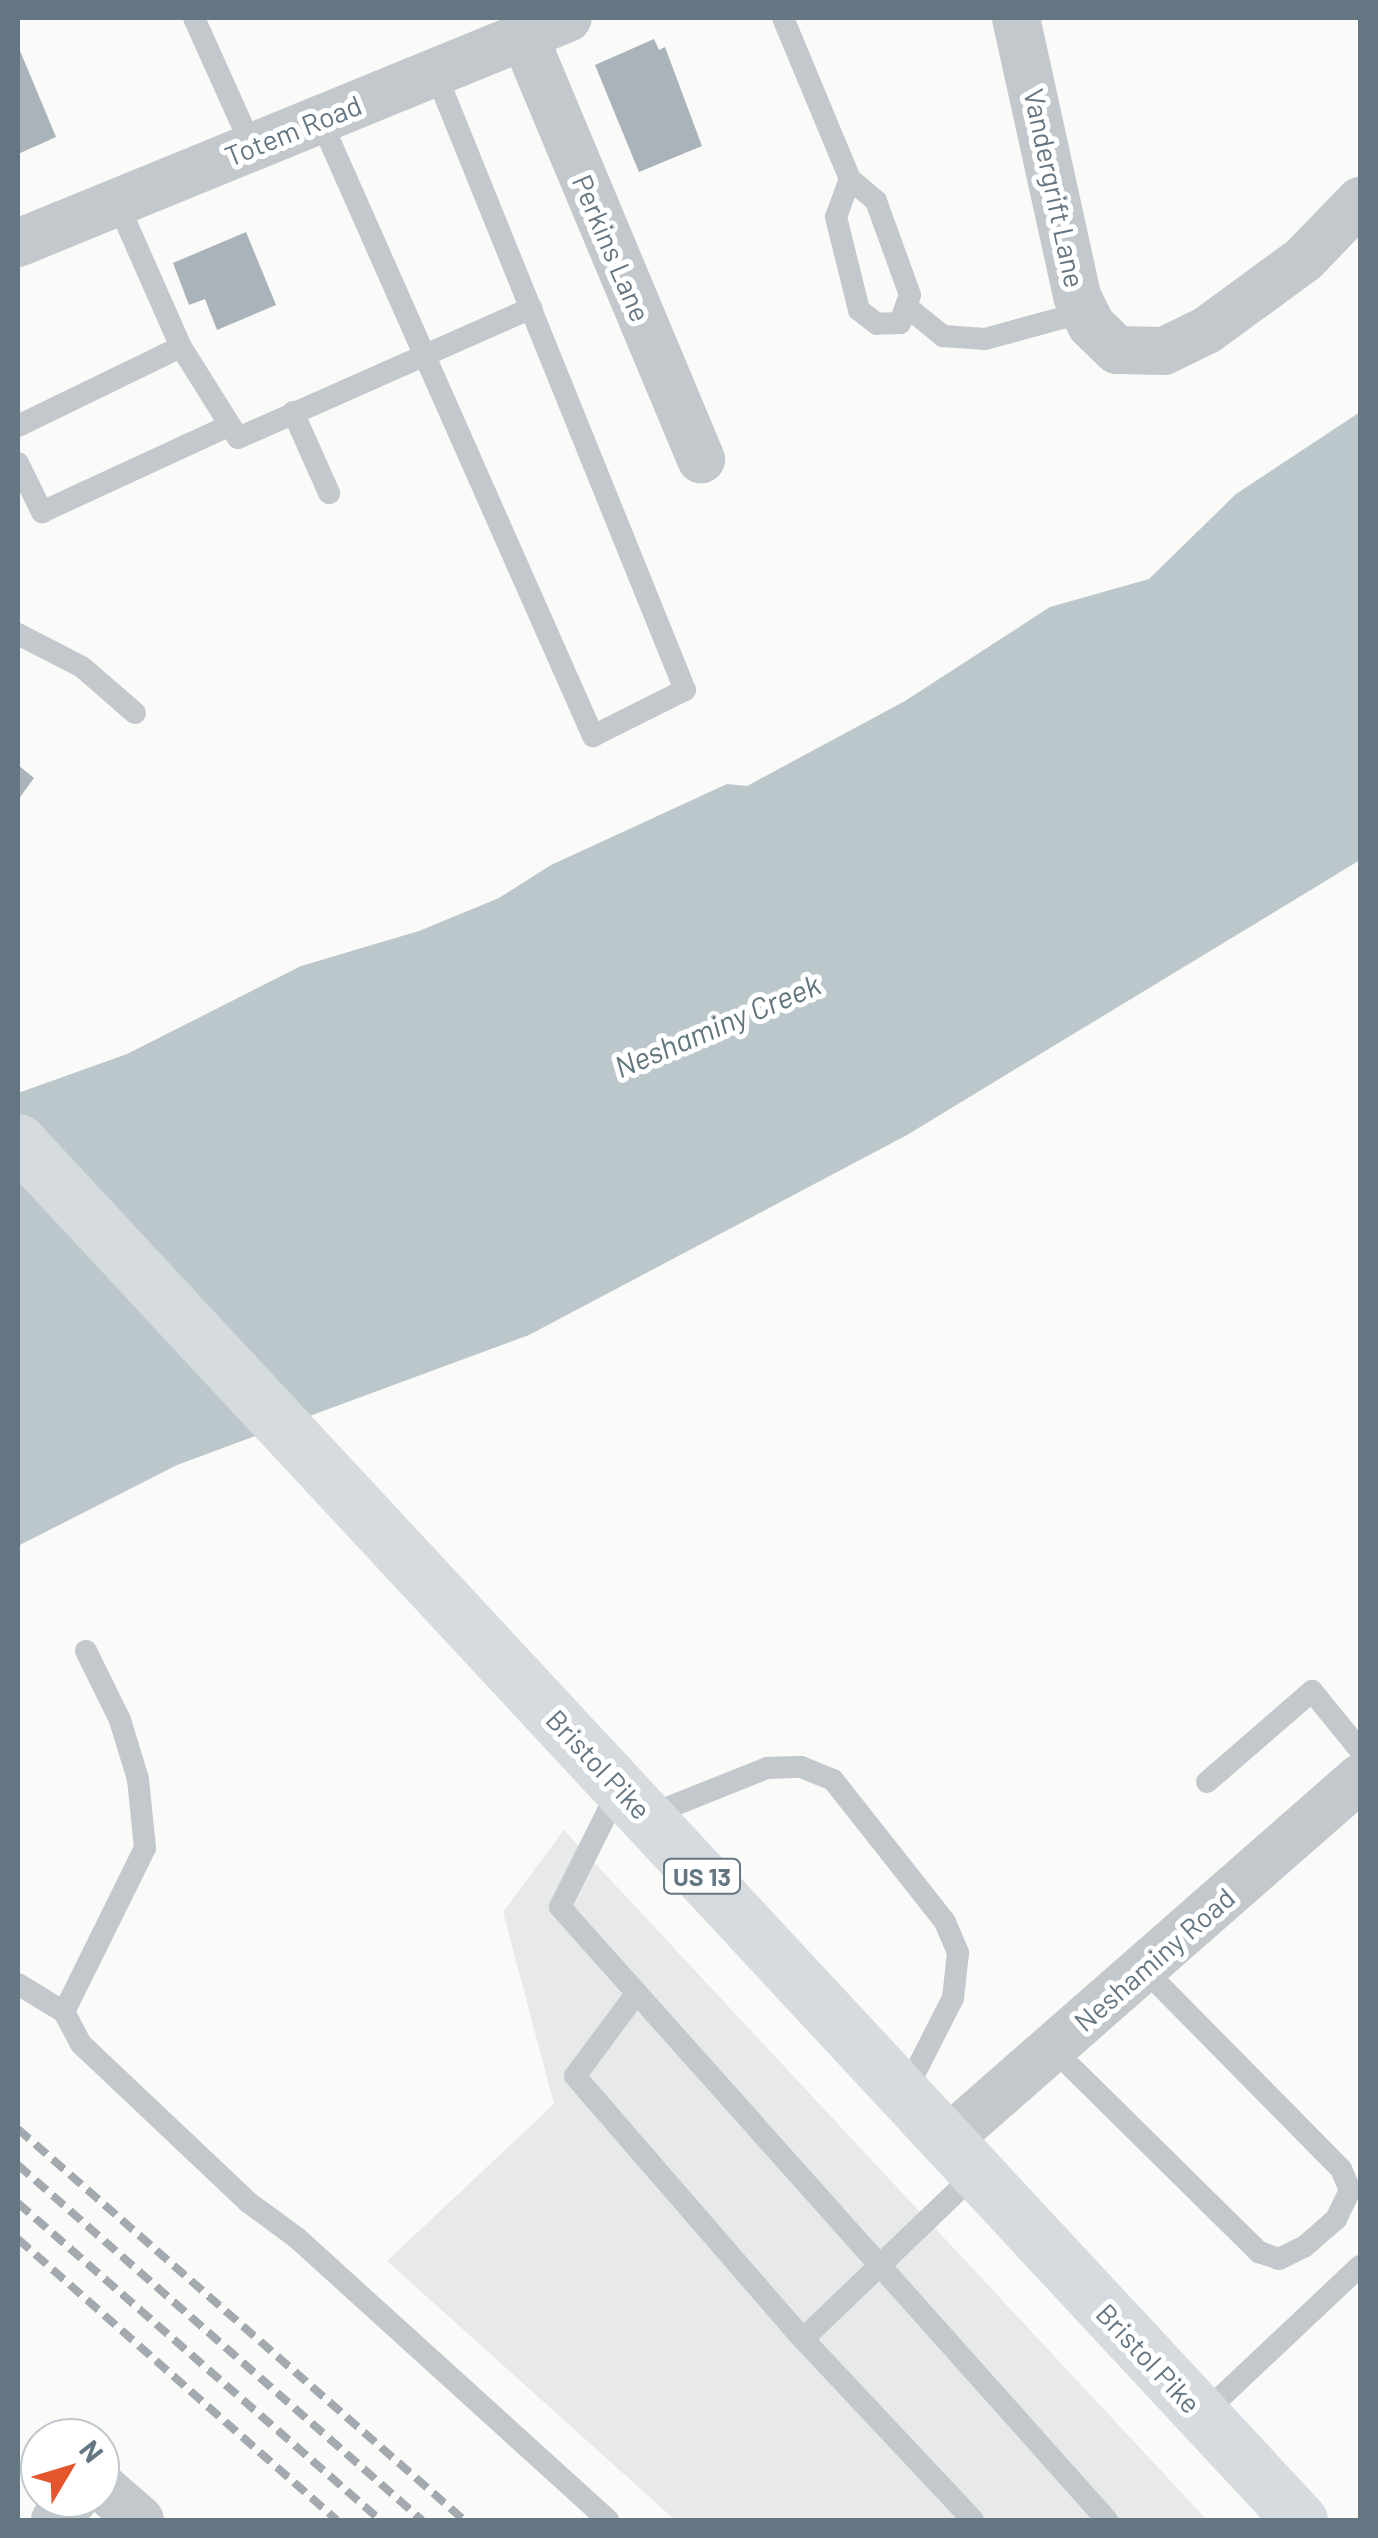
<!DOCTYPE html>
<html>
<head>
<meta charset="utf-8">
<style>
	body { margin:0 }
	#map { position:relative; width:1378px; height:2538px; overflow:hidden; background:#fafaf8; font-family:Barlow,sans-serif }
	div>[style] { position:absolute }
	.built>* { inset:0; background:#e8e9e9 }
	.water>* { inset:0; background:#bbc7cb }
	.building>* { inset:0; background:#aab3b9 }
	.lane>* { height:22px; margin:-11px; padding:0 11px; transform-origin:11px; border-radius:11px; background:#c3c8cc }
	.street>* { height:48px; margin:-24px; padding:0 24px; transform-origin:24px; border-radius:24px; background:#c3c8cc }
	.primary>* { height:55px; margin:-27.5px; padding:0 27.5px; transform-origin:27.5px; border-radius:27.5px; background:#d6dbdf }
	.rail>* { height:8px; margin-top:-4px; transform-origin:0; background:repeating-linear-gradient(90deg,#a2aab0 0 15px,transparent 0 23px) }
	span { translate:-50% -50%; white-space:nowrap; text-align:center; line-height:1.15; -webkit-text-stroke:10px #fff; paint-order:stroke }
	.shield-label span { padding:2px 8px; background:#fff; border:2px solid; border-radius:8px; -webkit-text-stroke-width:0 }
	.shield-label { font-size:25px; color:#657683; font-weight:700 }
	.street-label { font-size:28px; color:#657683 }
	.water-label { font-size:30px; color:#60757c; font-style:italic }
	.frame { position:absolute; inset:0; border:20px solid #657683; pointer-events:none }
	.north { position:absolute; left:20px; top:2418px; width:100px; height:100px; box-sizing:border-box; background:#fff; border:2px solid #c1c8cd; border-radius:50%; rotate:52deg; font-size:28px; font-weight:700; line-height:40px; text-align:center; color:#657683 }
	.north::after { content:''; display:block; margin:auto; width:35px; height:45px; background:#e4572e; clip-path:polygon(50% 0,100% 100%,50% 72%,0 100%) }
</style>
</head>
<body>
<div id="map">
	<div class="built">
		<div style="clip-path:polygon(564px 1830px,1207px 2520px,675px 2520px,387px 2261px,554px 2104px,503px 1912px)"></div>
	</div>
	<div class="water">
		<div style="clip-path:polygon(1360px 412px,1360px 860px,907px 1135px,529px 1335px,177px 1465px,18px 1546px,18px 1093px,127px 1054px,301px 966px,419px 931px,499px 898px,551px 865px,727px 784px,747px 786px,905px 701px,1050px 607px,1149px 579px,1236px 494px)"></div>
	</div>
	<div class="building">
		<div style="clip-path:polygon(654px 39px,659px 50px,665px 47px,702px 146px,639px 172px,595px 65px)"></div>
		<div style="clip-path:polygon(18px 46px,56px 137px,18px 154px)"></div>
		<div style="clip-path:polygon(246px 232px,276px 305px,217px 330px,205px 299px,189px 305px,173px 263px)"></div>
		<div style="clip-path:polygon(18px 765px,34px 778px,18px 800px)"></div>
	</div>
	<div class="lane">
		<div style="left:194px;top:18px;width:141px;rotate:65.8deg"></div>
		<div style="left:783px;top:18px;width:174px;rotate:67.4deg"></div>
		<div style="left:850px;top:179px;width:34px;rotate:40deg"></div>
		<div style="left:876px;top:201px;width:100px;rotate:70.1deg"></div>
		<div style="left:910px;top:295px;width:30px;rotate:110deg"></div>
		<div style="left:900px;top:323px;width:23px;rotate:178deg"></div>
		<div style="left:877px;top:324px;width:23px;rotate:-142deg"></div>
		<div style="left:859px;top:310px;width:96px;rotate:-103.9deg"></div>
		<div style="left:836px;top:217px;width:40px;rotate:-69.8deg"></div>
		<div style="left:320px;top:119px;width:675px;rotate:66.13deg"></div>
		<div style="left:593px;top:736px;width:103px;rotate:-26.6deg"></div>
		<div style="left:685px;top:690px;width:667px;rotate:-112.02deg"></div>
		<div style="left:117px;top:202px;width:158px;rotate:66.2deg"></div>
		<div style="left:181px;top:347px;width:107px;rotate:57.9deg"></div>
		<div style="left:238px;top:438px;width:321px;rotate:-23.9deg"></div>
		<div style="left:906px;top:306px;width:48px;rotate:39deg"></div>
		<div style="left:943px;top:336px;width:42px;rotate:4.1deg"></div>
		<div style="left:985px;top:339px;width:103px;rotate:-15.3deg"></div>
		<div style="left:293px;top:412px;width:89px;rotate:66deg"></div>
		<div style="left:18px;top:426px;width:181px;rotate:-25.9deg"></div>
		<div style="left:18px;top:463px;width:55px;rotate:63.9deg"></div>
		<div style="left:42px;top:512px;width:207px;rotate:-24.8deg"></div>
		<div style="left:18px;top:634px;width:72px;rotate:27.3deg"></div>
		<div style="left:82px;top:667px;width:70px;rotate:41deg"></div>
		<div style="left:1207px;top:1782px;width:139px;rotate:-40.9deg"></div>
		<div style="left:1312px;top:1691px;width:76px;rotate:50.9deg"></div>
		<div style="left:620px;top:1787px;width:134px;rotate:116.6deg"></div>
		<div style="left:560px;top:1907px;width:822px;rotate:48.26deg"></div>
		<div style="left:647px;top:1816px;width:129px;rotate:-21.8deg"></div>
		<div style="left:767px;top:1768px;width:34px;rotate:-2deg"></div>
		<div style="left:801px;top:1767px;width:35px;rotate:22deg"></div>
		<div style="left:833px;top:1780px;width:181px;rotate:51.7deg"></div>
		<div style="left:945px;top:1922px;width:34px;rotate:67deg"></div>
		<div style="left:958px;top:1953px;width:45px;rotate:96.3deg"></div>
		<div style="left:953px;top:1998px;width:108px;rotate:117deg"></div>
		<div style="left:18px;top:1984px;width:54px;rotate:31.3deg"></div>
		<div style="left:64px;top:2012px;width:36px;rotate:62deg"></div>
		<div style="left:81px;top:2044px;width:230px;rotate:43.4deg"></div>
		<div style="left:248px;top:2202px;width:61px;rotate:36.3deg"></div>
		<div style="left:297px;top:2238px;width:420px;rotate:42.2deg"></div>
		<div style="left:636px;top:1994px;width:102px;rotate:126.6deg"></div>
		<div style="left:575px;top:2076px;width:348px;rotate:49.1deg"></div>
		<div style="left:803px;top:2339px;width:241px;rotate:-43.8deg"></div>
		<div style="left:64px;top:2012px;width:183px;rotate:-63.7deg"></div>
		<div style="left:145px;top:1848px;width:69px;rotate:-95.8deg"></div>
		<div style="left:138px;top:1779px;width:62px;rotate:-107deg"></div>
		<div style="left:120px;top:1720px;width:77px;rotate:-116.2deg"></div>
		<div style="left:1052px;top:2048px;width:291px;rotate:44.6deg"></div>
		<div style="left:1259px;top:2252px;width:21px;rotate:19deg"></div>
		<div style="left:1279px;top:2259px;width:28px;rotate:-26deg"></div>
		<div style="left:1304px;top:2247px;width:43px;rotate:-41.2deg"></div>
		<div style="left:1336px;top:2219px;width:32px;rotate:-64deg"></div>
		<div style="left:1350px;top:2190px;width:23px;rotate:-113deg"></div>
		<div style="left:1341px;top:2169px;width:282px;rotate:-134.6deg"></div>
		<div style="left:803px;top:2339px;width:248px;rotate:46.8deg"></div>
		<div style="left:1203px;top:2414px;width:216px;rotate:-43.3deg"></div>
	</div>
	<div class="street">
		<div style="left:1016px;top:18px;width:285px;rotate:77.6deg"></div>
		<div style="left:1077px;top:296px;width:32px;rotate:64deg"></div>
		<div style="left:1091px;top:325px;width:36px;rotate:44deg"></div>
		<div style="left:1117px;top:350px;width:47px;rotate:1.2deg"></div>
		<div style="left:1164px;top:351px;width:48px;rotate:-26deg"></div>
		<div style="left:1207px;top:330px;width:120px;rotate:-36.2deg"></div>
		<div style="left:1304px;top:259px;width:81px;rotate:-46deg"></div>
		<div style="left:524px;top:36px;width:459px;rotate:67.3deg"></div>
		<div style="left:18px;top:243px;width:594px;rotate:-22.25deg"></div>
		<div style="left:947px;top:2140px;width:549px;rotate:-41.23deg"></div>
		<div style="left:100px;top:2485px;width:53px;rotate:41.2deg"></div>
		<div style="left:55px;top:2520px;width:30px;rotate:-48deg"></div>
	</div>
	<div class="primary">
		<div style="left:18px;top:1141px;width:1883px;rotate:47.09deg"></div>
	</div>
	<div class="rail">
		<div style="left:18px;top:2129px;width:593px;rotate:41.24deg"></div>
		<div style="left:18px;top:2165px;width:538px;rotate:41.31deg"></div>
		<div style="left:18px;top:2203px;width:481px;rotate:41.2deg"></div>
		<div style="left:18px;top:2239px;width:425px;rotate:41.4deg"></div>
	</div>
	<div class="shield-label">
		<span style="left:702px;top:1876px">US 13</span>
	</div>
	<div class="street-label">
		<span style="left:293px;top:130px;rotate:-22deg">Totem Road</span>
		<span style="left:1055px;top:188px;rotate:78deg">Vandergrift Lane</span>
		<span style="left:612px;top:248px;rotate:67deg">Perkins Lane</span>
		<span style="left:599px;top:1764px;rotate:47deg">Bristol Pike</span>
		<span style="left:1154px;top:1959px;rotate:-41deg">Neshaminy Road</span>
		<span style="left:1149px;top:2358px;rotate:47deg">Bristol Pike</span>
	</div>
	<div class="water-label">
		<span style="left:717px;top:1025px;rotate:-23deg">Neshaminy Creek</span>
	</div>
	<div class="frame"></div>
	<div class="north">N</div>
</div>
</body>
</html>
